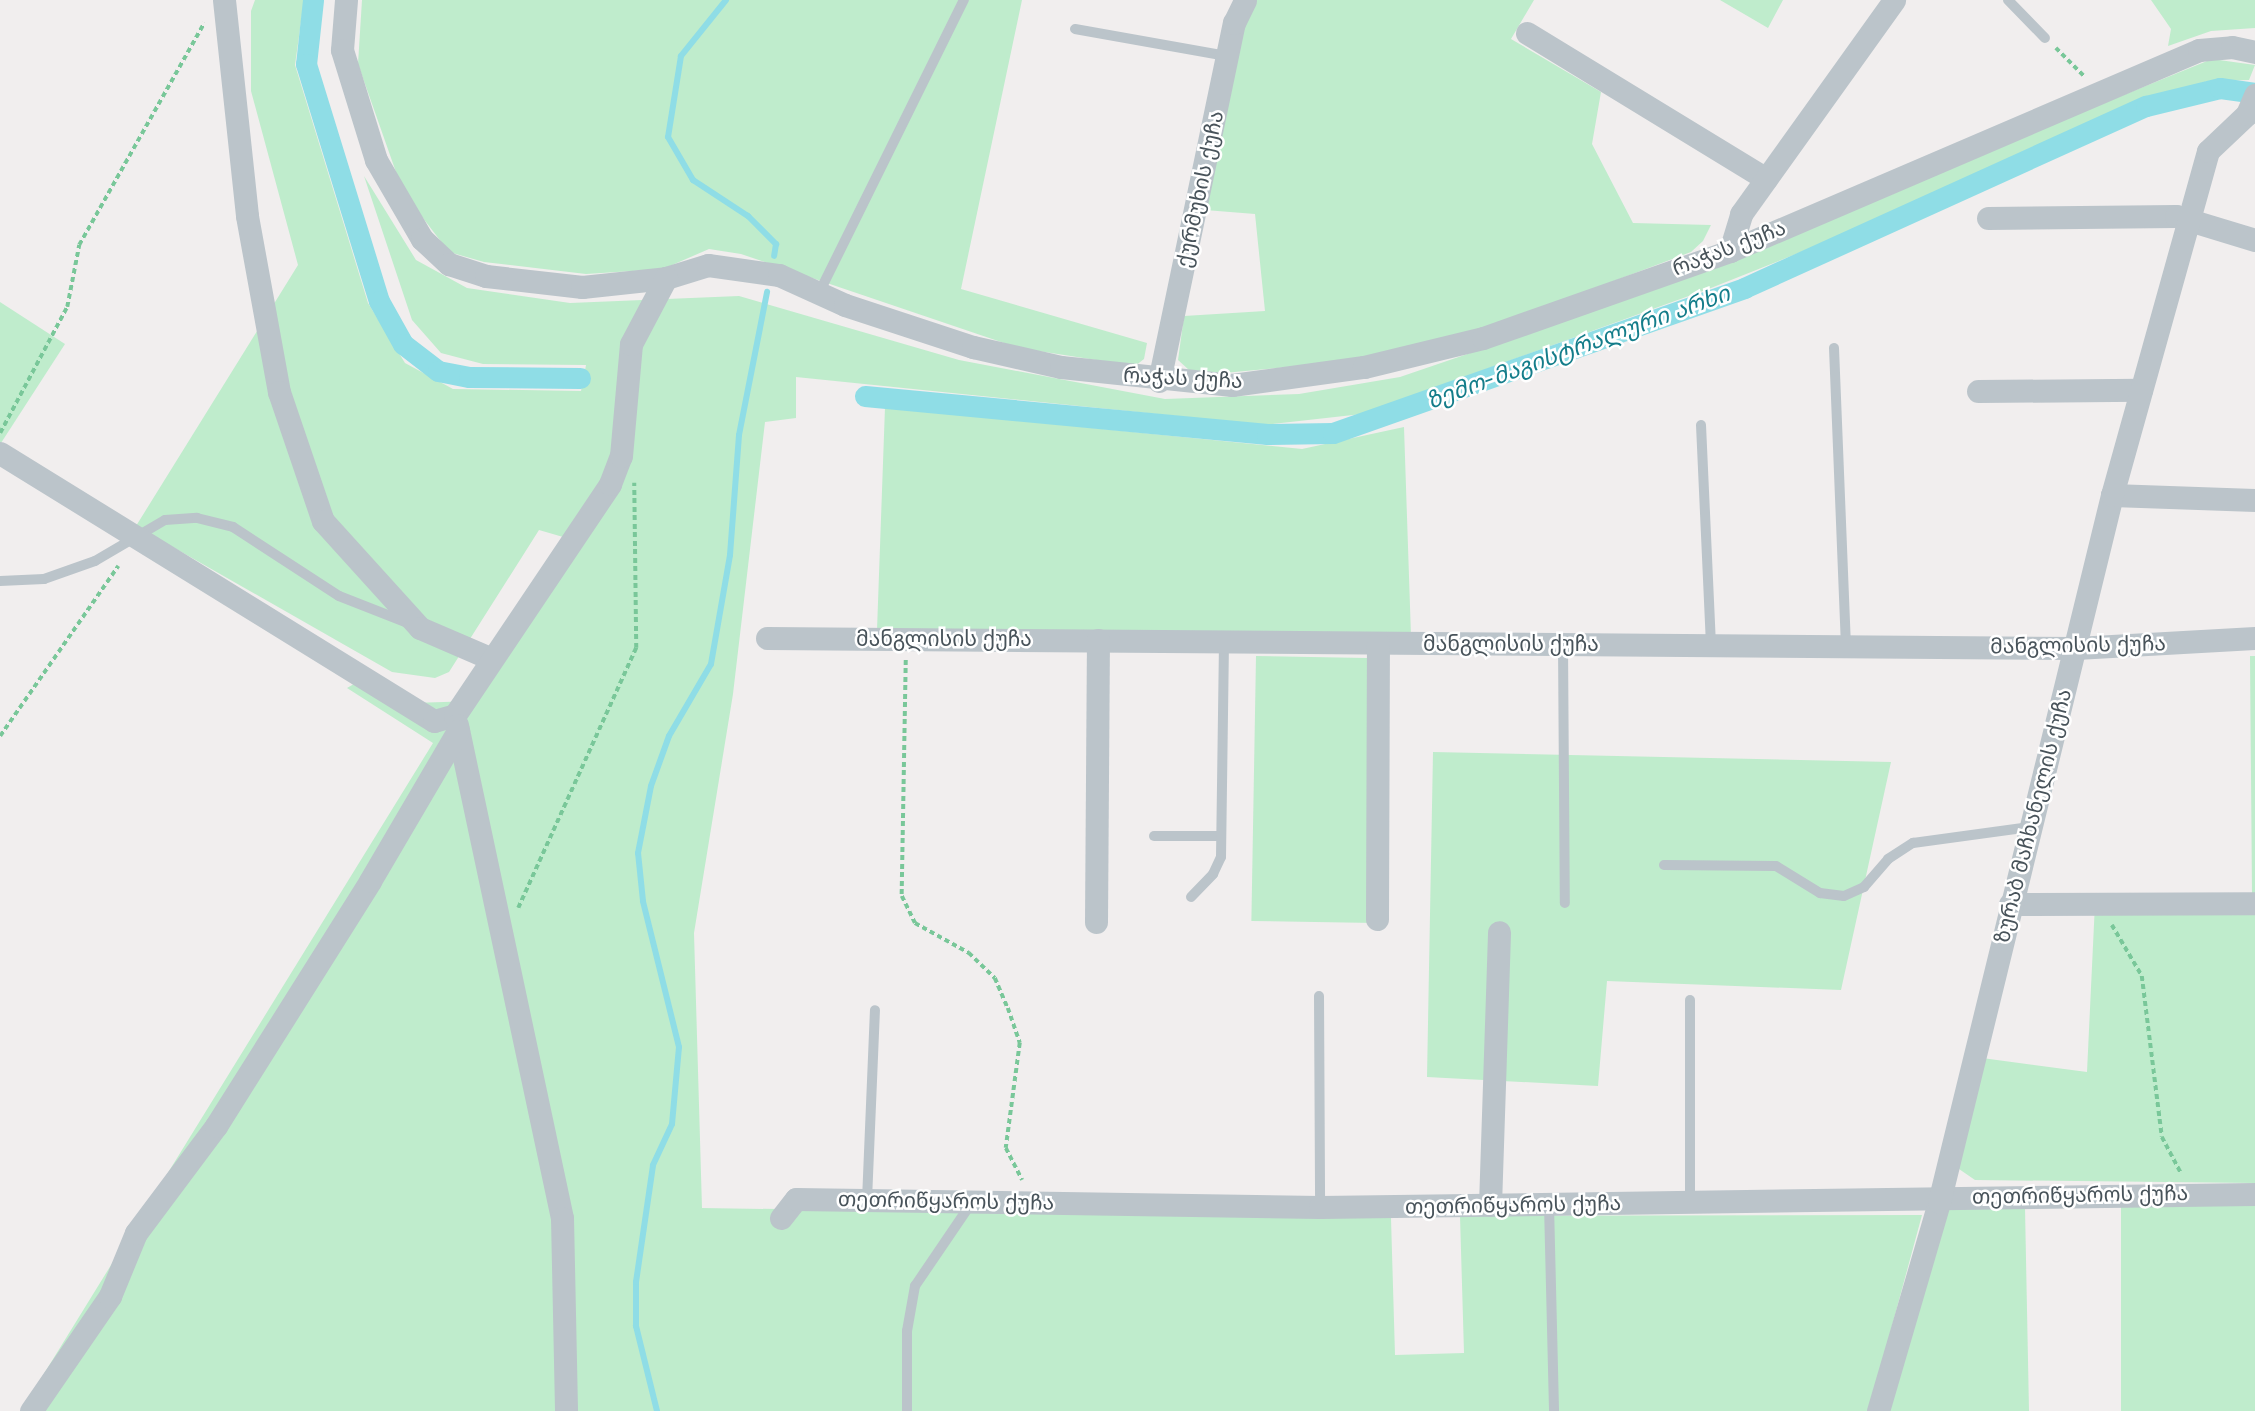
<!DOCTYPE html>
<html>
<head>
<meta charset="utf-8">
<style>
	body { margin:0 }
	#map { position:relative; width:2255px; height:1411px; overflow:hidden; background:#f1eeee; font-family:Inter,"Noto Sans Georgian",sans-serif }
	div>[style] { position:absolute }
	.green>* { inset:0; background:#bfeccc; transform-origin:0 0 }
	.stream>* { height:6px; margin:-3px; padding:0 3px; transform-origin:3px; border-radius:3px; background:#8fdde6 }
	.canal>* { height:21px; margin:-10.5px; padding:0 10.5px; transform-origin:10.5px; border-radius:10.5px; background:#8fdde6 }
	.path>* { height:3.5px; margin-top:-1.75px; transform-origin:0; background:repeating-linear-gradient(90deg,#79c799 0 5px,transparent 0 8.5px) }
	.lane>* { height:10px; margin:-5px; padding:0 5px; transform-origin:5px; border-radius:5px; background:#bbc4ca }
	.street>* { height:23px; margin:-11.5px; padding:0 11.5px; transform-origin:11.5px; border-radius:11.5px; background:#bbc4ca }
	span { translate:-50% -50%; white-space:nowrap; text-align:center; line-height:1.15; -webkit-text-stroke:5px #fff; paint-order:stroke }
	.street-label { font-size:21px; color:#48535a }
	.water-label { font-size:23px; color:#147d8a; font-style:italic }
</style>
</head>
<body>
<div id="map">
	<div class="green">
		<div style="clip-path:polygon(255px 0,304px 0,295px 65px,368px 303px,405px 363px,453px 389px,581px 391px,586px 365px,483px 364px,441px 353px,412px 320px,364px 176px,416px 260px,467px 288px,570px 303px,739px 296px,959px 360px,1165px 399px,1299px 394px,1400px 377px,1588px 313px,2212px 59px,2255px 65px,2249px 80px,2208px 81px,2129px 105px,1851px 232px,1711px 288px,1362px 414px,1264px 425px,796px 377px,796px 418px,765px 422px,733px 694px,694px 933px,702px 1208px,1391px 1218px,1395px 1355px,1464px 1353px,1460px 1216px,1922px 1215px,1869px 1411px,21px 1411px,433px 743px,347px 688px,359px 681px,412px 703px,475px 701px,570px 539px,539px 530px,449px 672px,435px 678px,392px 672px,136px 526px,298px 265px,251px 91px,251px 11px)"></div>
		<div style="clip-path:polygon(362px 0,1022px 0,961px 289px,1147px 343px,1144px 359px,1135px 366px,1019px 348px,741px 254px,709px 249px,663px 269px,586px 274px,484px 262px,449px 252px,403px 192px,358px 64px)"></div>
		<div style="clip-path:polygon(1255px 0,1534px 0,1511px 39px,1601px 92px,1592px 144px,1633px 223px,1711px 225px,1703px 241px,1691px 252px,1489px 328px,1351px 361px,1224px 373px,1189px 370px,1178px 360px,1184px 316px,1265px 311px,1255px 214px,1205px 210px,1246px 15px)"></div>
		<div style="clip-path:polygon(1720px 0,1783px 0,1768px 28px)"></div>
		<div style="clip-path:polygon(2151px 0,2255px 0,2255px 28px,2211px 31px,2168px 46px,2171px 29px)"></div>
		<div style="clip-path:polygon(0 302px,65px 344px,1px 443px,0 442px)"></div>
		<div style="clip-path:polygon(885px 407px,1302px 449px,1404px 427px,1411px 636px,877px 630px)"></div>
		<div style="left:1256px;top:656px;width:124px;height:265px;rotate:1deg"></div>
		<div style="clip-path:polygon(2250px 656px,2255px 656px,2255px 1183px,1975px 1180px,1959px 1169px,1958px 1137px,1982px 1058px,2087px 1072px,2095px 903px,2252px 895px)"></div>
		<div style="clip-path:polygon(1433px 752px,1891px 762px,1841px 990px,1607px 981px,1598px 1086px,1427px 1077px)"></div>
		<div style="left:2255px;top:1205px;width:206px;height:134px;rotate:90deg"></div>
		<div style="clip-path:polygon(2025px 1208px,2029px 1411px,1884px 1411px,1942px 1209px)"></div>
	</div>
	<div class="stream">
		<div style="left:726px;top:0;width:72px;rotate:128.8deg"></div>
		<div style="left:681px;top:56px;width:82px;rotate:99.1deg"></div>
		<div style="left:668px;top:137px;width:50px;rotate:59.8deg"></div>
		<div style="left:693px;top:180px;width:66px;rotate:33.2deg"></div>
		<div style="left:748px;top:216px;width:40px;rotate:45deg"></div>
		<div style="left:776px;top:244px;width:12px;rotate:99deg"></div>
		<div style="left:657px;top:1411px;width:88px;rotate:-103.9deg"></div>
		<div style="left:636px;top:1326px;width:44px;rotate:-90deg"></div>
		<div style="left:636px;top:1282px;width:118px;rotate:-81.7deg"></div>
		<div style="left:653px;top:1165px;width:45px;rotate:-65.1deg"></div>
		<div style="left:672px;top:1124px;width:77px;rotate:-84.8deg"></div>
		<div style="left:679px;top:1047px;width:150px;rotate:-103.9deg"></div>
		<div style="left:643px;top:901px;width:48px;rotate:-95.9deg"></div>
		<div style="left:638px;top:853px;width:68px;rotate:-79deg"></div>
		<div style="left:651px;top:786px;width:53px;rotate:-70.2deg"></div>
		<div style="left:669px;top:736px;width:83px;rotate:-59.7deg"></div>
		<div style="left:711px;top:664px;width:111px;rotate:-80.1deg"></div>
		<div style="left:730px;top:555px;width:120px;rotate:-85.7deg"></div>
		<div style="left:739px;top:435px;width:146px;rotate:-78.9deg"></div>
	</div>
	<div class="canal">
		<div style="left:313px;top:0;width:64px;rotate:96.2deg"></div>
		<div style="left:306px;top:64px;width:248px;rotate:72.9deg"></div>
		<div style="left:379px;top:301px;width:49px;rotate:60.8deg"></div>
		<div style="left:403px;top:344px;width:44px;rotate:37.6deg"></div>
		<div style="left:438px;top:371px;width:32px;rotate:11deg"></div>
		<div style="left:469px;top:377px;width:111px;rotate:0.5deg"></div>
		<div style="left:865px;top:396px;width:404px;rotate:5.4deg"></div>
		<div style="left:1267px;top:434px;width:66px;rotate:-0.9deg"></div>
		<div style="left:1333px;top:433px;width:436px;rotate:-19.4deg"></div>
		<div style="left:1744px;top:288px;width:441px;rotate:-24.4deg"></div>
		<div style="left:2146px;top:106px;width:76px;rotate:-13.7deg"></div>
		<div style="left:2220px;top:88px;width:35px;rotate:8deg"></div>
	</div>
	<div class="path">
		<div style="left:2056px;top:48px;width:41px;rotate:45deg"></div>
		<div style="left:0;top:433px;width:143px;rotate:-62deg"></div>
		<div style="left:67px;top:307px;width:63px;rotate:-79deg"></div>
		<div style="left:79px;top:245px;width:255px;rotate:-60.6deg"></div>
		<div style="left:906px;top:660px;width:236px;rotate:91deg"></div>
		<div style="left:902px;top:896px;width:30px;rotate:64deg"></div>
		<div style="left:915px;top:923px;width:62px;rotate:29.1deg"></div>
		<div style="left:969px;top:953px;width:36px;rotate:44deg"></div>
		<div style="left:995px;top:978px;width:33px;rotate:67deg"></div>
		<div style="left:1008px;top:1008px;width:37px;rotate:71deg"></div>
		<div style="left:1020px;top:1043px;width:106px;rotate:97.6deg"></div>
		<div style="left:1006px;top:1148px;width:36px;rotate:63deg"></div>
		<div style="left:0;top:736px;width:207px;rotate:-55.2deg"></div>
		<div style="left:518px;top:908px;width:286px;rotate:-65.6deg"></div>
		<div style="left:636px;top:648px;width:165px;rotate:-90.7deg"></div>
		<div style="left:2112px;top:925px;width:59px;rotate:59.5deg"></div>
		<div style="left:2142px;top:976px;width:162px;rotate:82.9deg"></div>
		<div style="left:2162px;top:1137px;width:41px;rotate:62.2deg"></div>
	</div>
	<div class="lane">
		<div style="left:2008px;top:0;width:53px;rotate:45.8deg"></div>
		<div style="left:1075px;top:29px;width:154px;rotate:10.1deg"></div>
		<div style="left:819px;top:293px;width:327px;rotate:-63.7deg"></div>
		<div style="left:1834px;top:348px;width:298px;rotate:87.7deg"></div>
		<div style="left:1701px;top:425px;width:220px;rotate:87.4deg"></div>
		<div style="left:0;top:581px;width:44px;rotate:-2.6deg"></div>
		<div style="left:44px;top:579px;width:54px;rotate:-19.4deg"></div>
		<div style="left:95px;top:561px;width:81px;rotate:-30.4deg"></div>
		<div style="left:165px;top:520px;width:32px;rotate:-4deg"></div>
		<div style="left:197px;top:518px;width:37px;rotate:14deg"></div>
		<div style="left:233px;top:527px;width:126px;rotate:33.1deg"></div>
		<div style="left:339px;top:596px;width:74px;rotate:21.4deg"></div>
		<div style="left:1563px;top:644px;width:259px;rotate:89.6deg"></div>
		<div style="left:1154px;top:836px;width:67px"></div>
		<div style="left:1664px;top:865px;width:112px;rotate:0.5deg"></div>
		<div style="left:1776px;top:866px;width:52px;rotate:31.5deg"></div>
		<div style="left:1820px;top:893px;width:24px;rotate:7deg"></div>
		<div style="left:1844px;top:896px;width:22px;rotate:-24deg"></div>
		<div style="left:1864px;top:887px;width:37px;rotate:-49deg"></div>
		<div style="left:1888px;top:859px;width:30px;rotate:-33deg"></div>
		<div style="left:1913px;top:843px;width:118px;rotate:-7.8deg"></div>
		<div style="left:1191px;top:897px;width:32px;rotate:-46deg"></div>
		<div style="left:1213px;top:874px;width:19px;rotate:-65deg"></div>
		<div style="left:1221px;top:857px;width:216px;rotate:-89.2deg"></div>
		<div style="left:1319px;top:996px;width:211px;rotate:89.7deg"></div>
		<div style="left:1690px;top:1000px;width:204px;rotate:90deg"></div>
		<div style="left:867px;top:1200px;width:190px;rotate:-87.6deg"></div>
		<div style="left:1549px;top:1205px;width:206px;rotate:88.6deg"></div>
		<div style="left:907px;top:1411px;width:80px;rotate:-90deg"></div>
		<div style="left:907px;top:1331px;width:46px;rotate:-79.9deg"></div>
		<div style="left:915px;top:1286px;width:102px;rotate:-55.8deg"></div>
	</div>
	<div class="street">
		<div style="left:224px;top:0;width:217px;rotate:83.9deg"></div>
		<div style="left:247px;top:216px;width:179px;rotate:79.7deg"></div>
		<div style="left:279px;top:392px;width:136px;rotate:71.2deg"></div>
		<div style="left:323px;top:521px;width:144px;rotate:47.8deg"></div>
		<div style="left:420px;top:628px;width:78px;rotate:23.3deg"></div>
		<div style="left:346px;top:0;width:50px;rotate:94.6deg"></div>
		<div style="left:342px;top:50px;width:115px;rotate:72.8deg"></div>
		<div style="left:376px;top:160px;width:91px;rotate:59.8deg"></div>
		<div style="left:422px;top:239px;width:37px;rotate:43deg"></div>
		<div style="left:449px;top:264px;width:39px;rotate:18deg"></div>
		<div style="left:486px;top:276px;width:97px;rotate:6.5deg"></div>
		<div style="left:582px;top:287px;width:84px;rotate:-6.1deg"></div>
		<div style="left:666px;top:278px;width:44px;rotate:-17.2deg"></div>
		<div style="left:708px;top:265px;width:72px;rotate:8deg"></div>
		<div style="left:779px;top:275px;width:72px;rotate:24.4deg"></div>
		<div style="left:845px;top:305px;width:135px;rotate:18.2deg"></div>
		<div style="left:973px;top:347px;width:90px;rotate:12.8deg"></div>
		<div style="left:1061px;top:367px;width:172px;rotate:6deg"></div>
		<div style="left:1232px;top:385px;width:133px;rotate:-7.8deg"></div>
		<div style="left:1364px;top:367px;width:122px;rotate:-13.7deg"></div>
		<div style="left:1483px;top:338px;width:262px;rotate:-19.4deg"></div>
		<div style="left:1730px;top:251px;width:510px;rotate:-23.2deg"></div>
		<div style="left:2199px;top:50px;width:33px;rotate:-5deg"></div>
		<div style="left:2232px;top:47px;width:24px;rotate:12deg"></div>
		<div style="left:1527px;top:33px;width:280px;rotate:31.4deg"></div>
		<div style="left:1988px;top:218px;width:188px;rotate:-0.6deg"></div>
		<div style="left:2176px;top:216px;width:83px;rotate:16.9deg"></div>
		<div style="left:1730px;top:251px;width:39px;rotate:-73deg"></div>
		<div style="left:1741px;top:214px;width:263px;rotate:-54.4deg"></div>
		<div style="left:1159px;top:381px;width:366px;rotate:-78.2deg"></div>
		<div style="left:1234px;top:23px;width:25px;rotate:-64deg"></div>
		<div style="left:1978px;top:391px;width:163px;rotate:-0.4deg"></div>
		<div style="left:0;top:453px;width:510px;rotate:31.7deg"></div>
		<div style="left:434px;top:721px;width:22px;rotate:-16deg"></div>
		<div style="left:455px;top:715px;width:278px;rotate:-56.1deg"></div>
		<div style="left:610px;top:484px;width:30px;rotate:-69deg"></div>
		<div style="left:621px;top:456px;width:112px;rotate:-84.9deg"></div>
		<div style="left:631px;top:344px;width:75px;rotate:-62.1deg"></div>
		<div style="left:2112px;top:495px;width:143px;rotate:2deg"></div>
		<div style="left:767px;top:638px;width:1309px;rotate:0.44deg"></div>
		<div style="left:2076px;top:648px;width:179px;rotate:-3.2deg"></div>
		<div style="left:457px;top:725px;width:504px;rotate:77.98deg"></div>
		<div style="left:562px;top:1218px;width:193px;rotate:88.8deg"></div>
		<div style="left:2010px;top:904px;width:245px;rotate:-0.2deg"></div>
		<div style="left:1377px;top:919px;width:276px;rotate:-89.8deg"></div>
		<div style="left:1096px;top:922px;width:282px;rotate:-89.6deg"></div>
		<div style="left:1490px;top:1205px;width:273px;rotate:-88.1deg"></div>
		<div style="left:781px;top:1218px;width:24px;rotate:-52deg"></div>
		<div style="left:796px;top:1199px;width:524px;rotate:0.87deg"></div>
		<div style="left:1320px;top:1207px;width:935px;rotate:-0.8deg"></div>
		<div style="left:31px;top:1411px;width:140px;rotate:-55.5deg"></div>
		<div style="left:110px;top:1296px;width:68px;rotate:-67.6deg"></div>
		<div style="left:136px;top:1233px;width:134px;rotate:-53.2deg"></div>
		<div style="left:216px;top:1126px;width:289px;rotate:-57.8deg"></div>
		<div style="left:370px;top:881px;width:174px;rotate:-59.6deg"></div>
		<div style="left:1878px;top:1411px;width:218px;rotate:-73.7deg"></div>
		<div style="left:1939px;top:1202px;width:728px;rotate:-76.25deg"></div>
		<div style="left:2112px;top:495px;width:357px;rotate:-74.4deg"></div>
		<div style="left:2208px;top:151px;width:54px;rotate:-43.5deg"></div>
		<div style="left:2247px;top:114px;width:21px;rotate:-67deg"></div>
	</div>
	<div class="street-label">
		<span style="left:1200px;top:189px;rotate:-78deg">ქურმუხის ქუჩა</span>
		<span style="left:1729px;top:248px;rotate:-21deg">რაჭას ქუჩა</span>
		<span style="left:1183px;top:378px;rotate:3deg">რაჭას ქუჩა</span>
		<span style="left:944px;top:639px">მანგლისის ქუჩა</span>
		<span style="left:1511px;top:644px">მანგლისის ქუჩა</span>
		<span style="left:2078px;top:645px;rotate:-1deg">მანგლისის ქუჩა</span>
		<span style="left:2033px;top:816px;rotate:-76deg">ზურაბ მაჩხანელის ქუჩა</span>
		<span style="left:2080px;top:1195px;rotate:-1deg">თეთრიწყაროს ქუჩა</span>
		<span style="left:946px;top:1201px;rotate:1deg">თეთრიწყაროს ქუჩა</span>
		<span style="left:1513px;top:1205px;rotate:-1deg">თეთრიწყაროს ქუჩა</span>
	</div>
	<div class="water-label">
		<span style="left:1578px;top:347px;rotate:-20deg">ზემო-მაგისტრალური არხი</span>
	</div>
</div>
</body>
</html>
